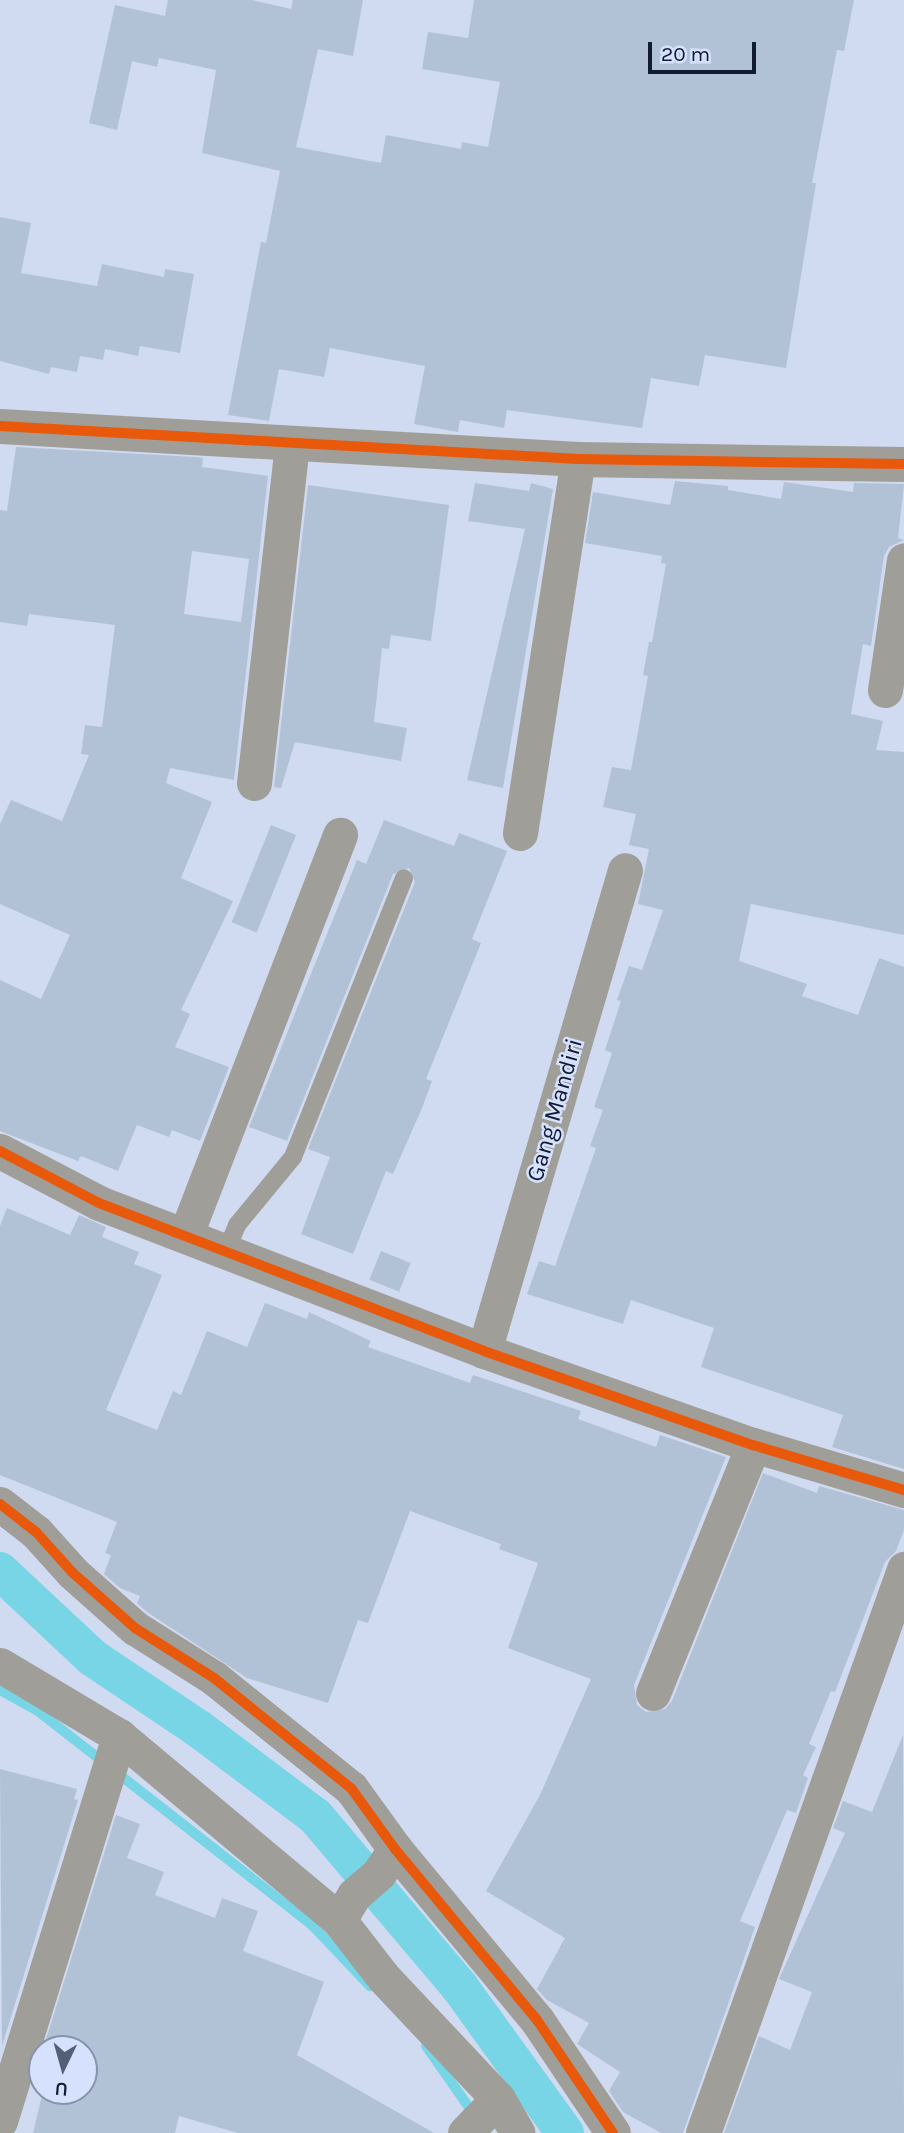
<!DOCTYPE html>
<html>
<head>
<meta charset="utf-8">
<style>
	body { margin:0 }
	#map { position:relative; width:904px; height:2133px; overflow:hidden; background:#d0daf0; font-family:Karla,sans-serif }
	div>[style] { position:absolute }
	.stream>* { height:10px; margin:-5px; padding:0 5px; transform-origin:5px; border-radius:5px; background:#77d5e6 }
	.canal>* { height:38px; margin:-19px; padding:0 19px; transform-origin:19px; border-radius:19px; background:#77d5e6 }
	.building>* { inset:0; background:#b2c2d6; transform-origin:0 0 }
	.service>* { height:18px; margin:-9px; padding:0 9px; transform-origin:9px; border-radius:9px; background:#a09e98 }
	.minor>* { height:35px; margin:-17.5px; padding:0 17.5px; transform-origin:17.5px; border-radius:17.5px; background:#a09e98 }
	.cycleway>* { height:10px; margin:-5px; padding:0 5px; transform-origin:5px; border-radius:5px; background:#e8590c }
	span { translate:-50% -50%; white-space:nowrap; text-align:center; line-height:1.15; -webkit-text-stroke:5px #d6e2fd; paint-order:stroke }
	.street-label { font-size:24px; color:#111b33 }
	.north { position:absolute; left:28px; top:2035px; width:70px; height:70px; box-sizing:border-box; background:#d6e2fd; border:2px solid #8792ac; border-radius:50%; rotate:185deg; font-size:19px; font-weight:700; line-height:28px; text-align:center; color:#111b33 }
	.north::after { content:''; display:block; margin:auto; width:24px; height:32px; background:#545e75; clip-path:polygon(50% 0,100% 100%,50% 72%,0 100%) }
	.scale { position:absolute; left:648px; top:42px; width:108px; height:32px; box-sizing:border-box; border:4px solid #111b33; border-top:0; padding-left:9px; font-size:21px; line-height:24px; white-space:nowrap; color:#111b33; -webkit-text-stroke:5px #d6e2fd; paint-order:stroke }
</style>
</head>
<body>
<div id="map">
	<div class="stream">
		<div style="left:0;top:1690px;width:43px;rotate:28.9deg"></div>
		<div style="left:38px;top:1711px;width:349px;rotate:38deg"></div>
		<div style="left:313px;top:1926px;width:83px;rotate:46.5deg"></div>
		<div style="left:426px;top:2046px;width:85px;rotate:55deg"></div>
	</div>
	<div class="canal">
		<div style="left:0;top:1571px;width:127px;rotate:43.1deg"></div>
		<div style="left:93px;top:1658px;width:128px;rotate:33.8deg"></div>
		<div style="left:199px;top:1729px;width:146px;rotate:36.9deg"></div>
		<div style="left:316px;top:1817px;width:221px;rotate:49.8deg"></div>
		<div style="left:459px;top:1986px;width:181px;rotate:54.2deg"></div>
	</div>
	<div class="building">
		<div style="clip-path:polygon(168px 0,252px 0,291px 9px,293px 0,363px 0,353px 56px,318px 49px,296px 147px,381px 163px,386px 135px,461px 149px,462px 142px,488px 147px,500px 82px,422px 69px,428px 32px,468px 38px,474px 0,854px 0,844px 51px,837px 50px,812px 183px,816px 183px,786px 368px,705px 355px,699px 386px,651px 378px,642px 428px,507px 410px,504px 428px,460px 420px,458px 432px,414px 424px,425px 366px,330px 348px,324px 377px,279px 369px,269px 421px,228px 415px,261px 242px,266px 243px,280px 171px,202px 153px,216px 70px,159px 58px,157px 67px,132px 61px,117px 130px,89px 123px,115px 5px,165px 16px)"></div>
		<div style="clip-path:polygon(0 217px,31px 223px,21px 273px,97px 286px,102px 264px,164px 277px,165px 269px,194px 274px,180px 353px,140px 346px,138px 356px,105px 349px,103px 360px,80px 356px,77px 372px,51px 367px,49px 374px,0 361px)"></div>
		<div style="clip-path:polygon(evenodd,16px 447px,195px 457px,203px 458px,202px 467px,268px 476px,234px 780px,170px 768px,166px 783px,212px 802px,181px 878px,233px 901px,181px 1010px,190px 1014px,175px 1047px,229px 1067px,200px 1141px,172px 1130px,169px 1137px,137px 1125px,118px 1171px,81px 1156px,78px 1161px,0 1131px,0 980px,41px 999px,70px 935px,0 904px,0 824px,11px 800px,62px 821px,89px 755px,81px 754px,85px 725px,102px 727px,115px 625px,29px 614px,27px 626px,0 622px,0 510px,7px 511px,16px 447px,192px 551px,249px 559px,241px 622px,184px 614px,192px 551px)"></div>
		<div style="clip-path:polygon(675px 481px,728px 486px,728px 490px,781px 499px,784px 482px,853px 492px,854px 483px,904px 484px,898px 538px,904px 540px,889px 547px,884px 556px,871px 646px,863px 644px,851px 714px,883px 721px,876px 750px,904px 752px,904px 935px,751px 904px,739px 961px,807px 984px,802px 996px,858px 1015px,879px 958px,904px 967px,904px 1469px,832px 1447px,843px 1415px,701px 1367px,714px 1328px,631px 1300px,623px 1324px,527px 1294px,539px 1261px,555px 1266px,596px 1148px,590px 1146px,603px 1110px,594px 1107px,612px 1053px,605px 1050px,621px 1001px,617px 1000px,629px 966px,642px 970px,663px 910px,638px 904px,649px 849px,629px 845px,636px 814px,603px 807px,612px 767px,631px 770px,648px 676px,643px 675px,649px 642px,652px 642px,666px 564px,661px 563px,662px 556px,585px 543px,593px 492px,670px 505px)"></div>
		<div style="clip-path:polygon(475px 483px,529px 491px,531px 483px,553px 489px,503px 788px,467px 780px,525px 529px,468px 521px)"></div>
		<div style="clip-path:polygon(308px 485px,449px 505px,431px 641px,391px 635px,389px 649px,382px 648px,374px 722px,407px 728px,401px 761px,295px 742px,281px 788px,274px 787px)"></div>
		<div style="clip-path:polygon(384px 820px,454px 846px,459px 833px,507px 851px,472px 939px,481px 943px,426px 1079px,432px 1081px,422px 1108px,393px 1174px,386px 1171px,353px 1254px,301px 1234px,330px 1157px,308px 1149px,415px 882px,409px 868px,393px 874px,287px 1141px,249px 1127px,357px 860px,366px 864px)"></div>
		<div style="left:271px;top:825px;width:27px;height:105px;rotate:22deg"></div>
		<div style="clip-path:polygon(7px 1208px,70px 1235px,79px 1215px,106px 1227px,102px 1237px,139px 1252px,134px 1264px,162px 1275px,106px 1410px,157px 1430px,173px 1391px,181px 1395px,207px 1331px,247px 1347px,265px 1303px,307px 1319px,309px 1312px,371px 1341px,368px 1347px,470px 1383px,473px 1375px,581px 1411px,578px 1419px,656px 1447px,660px 1435px,726px 1457px,634px 1685px,637px 1705px,646px 1712px,665px 1709px,672px 1701px,763px 1473px,817px 1493px,819px 1486px,904px 1510px,904px 1530px,896px 1551px,885px 1562px,835px 1692px,831px 1691px,809px 1744px,816px 1747px,803px 1775px,808px 1778px,796px 1813px,787px 1810px,740px 1921px,755px 1927px,683px 2133px,661px 2133px,623px 2112px,609px 2091px,620px 2072px,577px 2044px,589px 2023px,547px 2000px,537px 1989px,565px 1938px,486px 1891px,540px 1795px,591px 1679px,508px 1648px,538px 1563px,499px 1549px,501px 1544px,410px 1511px,368px 1623px,358px 1620px,328px 1703px,247px 1678px,147px 1612px,137px 1603px,140px 1596px,120px 1588px,104px 1574px,111px 1555px,105px 1553px,117px 1522px,0 1475px,0 1226px)"></div>
		<div style="left:381px;top:1251px;width:32px;height:31px;rotate:22deg"></div>
		<div style="clip-path:polygon(903px 1735px,904px 2133px,724px 2133px,759px 2036px,790px 2050px,812px 1992px,779px 1979px,845px 1833px,833px 1828px,843px 1801px,872px 1812px)"></div>
		<div style="clip-path:polygon(0 1769px,77px 1789px,74px 1799px,78px 1800px,2px 2046px)"></div>
		<div style="clip-path:polygon(116px 1815px,140px 1824px,127px 1858px,164px 1872px,155px 1895px,215px 1918px,222px 1898px,258px 1911px,243px 1951px,324px 1982px,297px 2055px,434px 2133px,238px 2133px,179px 2116px,175px 2133px,33px 2133px,43px 2091px,84px 2091px,84px 2049px,43px 2049px)"></div>
	</div>
	<div class="service">
		<div style="left:227px;top:1249px;width:26px;rotate:-67deg"></div>
		<div style="left:237px;top:1225px;width:88px;rotate:-50.5deg"></div>
		<div style="left:293px;top:1157px;width:300px;rotate:-68.3deg"></div>
	</div>
	<div class="minor">
		<div style="left:0;top:426px;width:579px;rotate:3.27deg"></div>
		<div style="left:578px;top:459px;width:326px;rotate:0.9deg"></div>
		<div style="left:885px;top:690px;width:131px;rotate:-81.7deg"></div>
		<div style="left:254px;top:783px;width:340px;rotate:-83.6deg"></div>
		<div style="left:520px;top:833px;width:378px;rotate:-81.2deg"></div>
		<div style="left:0;top:1151px;width:112px;rotate:27.7deg"></div>
		<div style="left:99px;top:1203px;width:412px;rotate:21deg"></div>
		<div style="left:484px;top:1351px;width:285px;rotate:19.3deg"></div>
		<div style="left:753px;top:1445px;width:158px;rotate:16.6deg"></div>
		<div style="left:186px;top:1234px;width:428px;rotate:-68.9deg"></div>
		<div style="left:484px;top:1351px;width:501px;rotate:-73.66deg"></div>
		<div style="left:0;top:1504px;width:46px;rotate:37.9deg"></div>
		<div style="left:36px;top:1532px;width:55px;rotate:47.9deg"></div>
		<div style="left:73px;top:1573px;width:83px;rotate:41.6deg"></div>
		<div style="left:135px;top:1628px;width:93px;rotate:32.3deg"></div>
		<div style="left:214px;top:1678px;width:176px;rotate:38.8deg"></div>
		<div style="left:351px;top:1788px;width:75px;rotate:54.2deg"></div>
		<div style="left:395px;top:1849px;width:222px;rotate:50.3deg"></div>
		<div style="left:537px;top:2020px;width:136px;rotate:56.1deg"></div>
		<div style="left:0;top:1665px;width:139px;rotate:30.8deg"></div>
		<div style="left:119px;top:1736px;width:287px;rotate:39.9deg"></div>
		<div style="left:339px;top:1920px;width:73px;rotate:52.2deg"></div>
		<div style="left:384px;top:1978px;width:166px;rotate:46.7deg"></div>
		<div style="left:498px;top:2099px;width:39px;rotate:60deg"></div>
		<div style="left:653px;top:1693px;width:267px;rotate:-68deg"></div>
		<div style="left:339px;top:1920px;width:29px;rotate:-59deg"></div>
		<div style="left:354px;top:1895px;width:33px;rotate:-41deg"></div>
		<div style="left:379px;top:1873px;width:29px;rotate:-56deg"></div>
		<div style="left:0;top:2121px;width:403px;rotate:-72.8deg"></div>
		<div style="left:465px;top:2133px;width:47px;rotate:-45.9deg"></div>
		<div style="left:703px;top:2133px;width:599px;rotate:-70.38deg"></div>
	</div>
	<div class="cycleway">
		<div style="left:0;top:426px;width:579px;rotate:3.27deg"></div>
		<div style="left:578px;top:459px;width:326px;rotate:0.9deg"></div>
		<div style="left:0;top:1151px;width:112px;rotate:27.7deg"></div>
		<div style="left:99px;top:1203px;width:412px;rotate:21deg"></div>
		<div style="left:484px;top:1351px;width:285px;rotate:19.3deg"></div>
		<div style="left:753px;top:1445px;width:158px;rotate:16.6deg"></div>
		<div style="left:0;top:1504px;width:46px;rotate:37.9deg"></div>
		<div style="left:36px;top:1532px;width:55px;rotate:47.9deg"></div>
		<div style="left:73px;top:1573px;width:83px;rotate:41.6deg"></div>
		<div style="left:135px;top:1628px;width:93px;rotate:32.3deg"></div>
		<div style="left:214px;top:1678px;width:176px;rotate:38.8deg"></div>
		<div style="left:351px;top:1788px;width:75px;rotate:54.2deg"></div>
		<div style="left:395px;top:1849px;width:222px;rotate:50.3deg"></div>
		<div style="left:537px;top:2020px;width:136px;rotate:56.1deg"></div>
	</div>
	<div class="street-label">
		<span style="left:555px;top:1110px;rotate:-74deg">Gang Mandiri</span>
	</div>
	<div class="north">U</div>
	<div class="scale">20 m</div>
</div>
</body>
</html>
